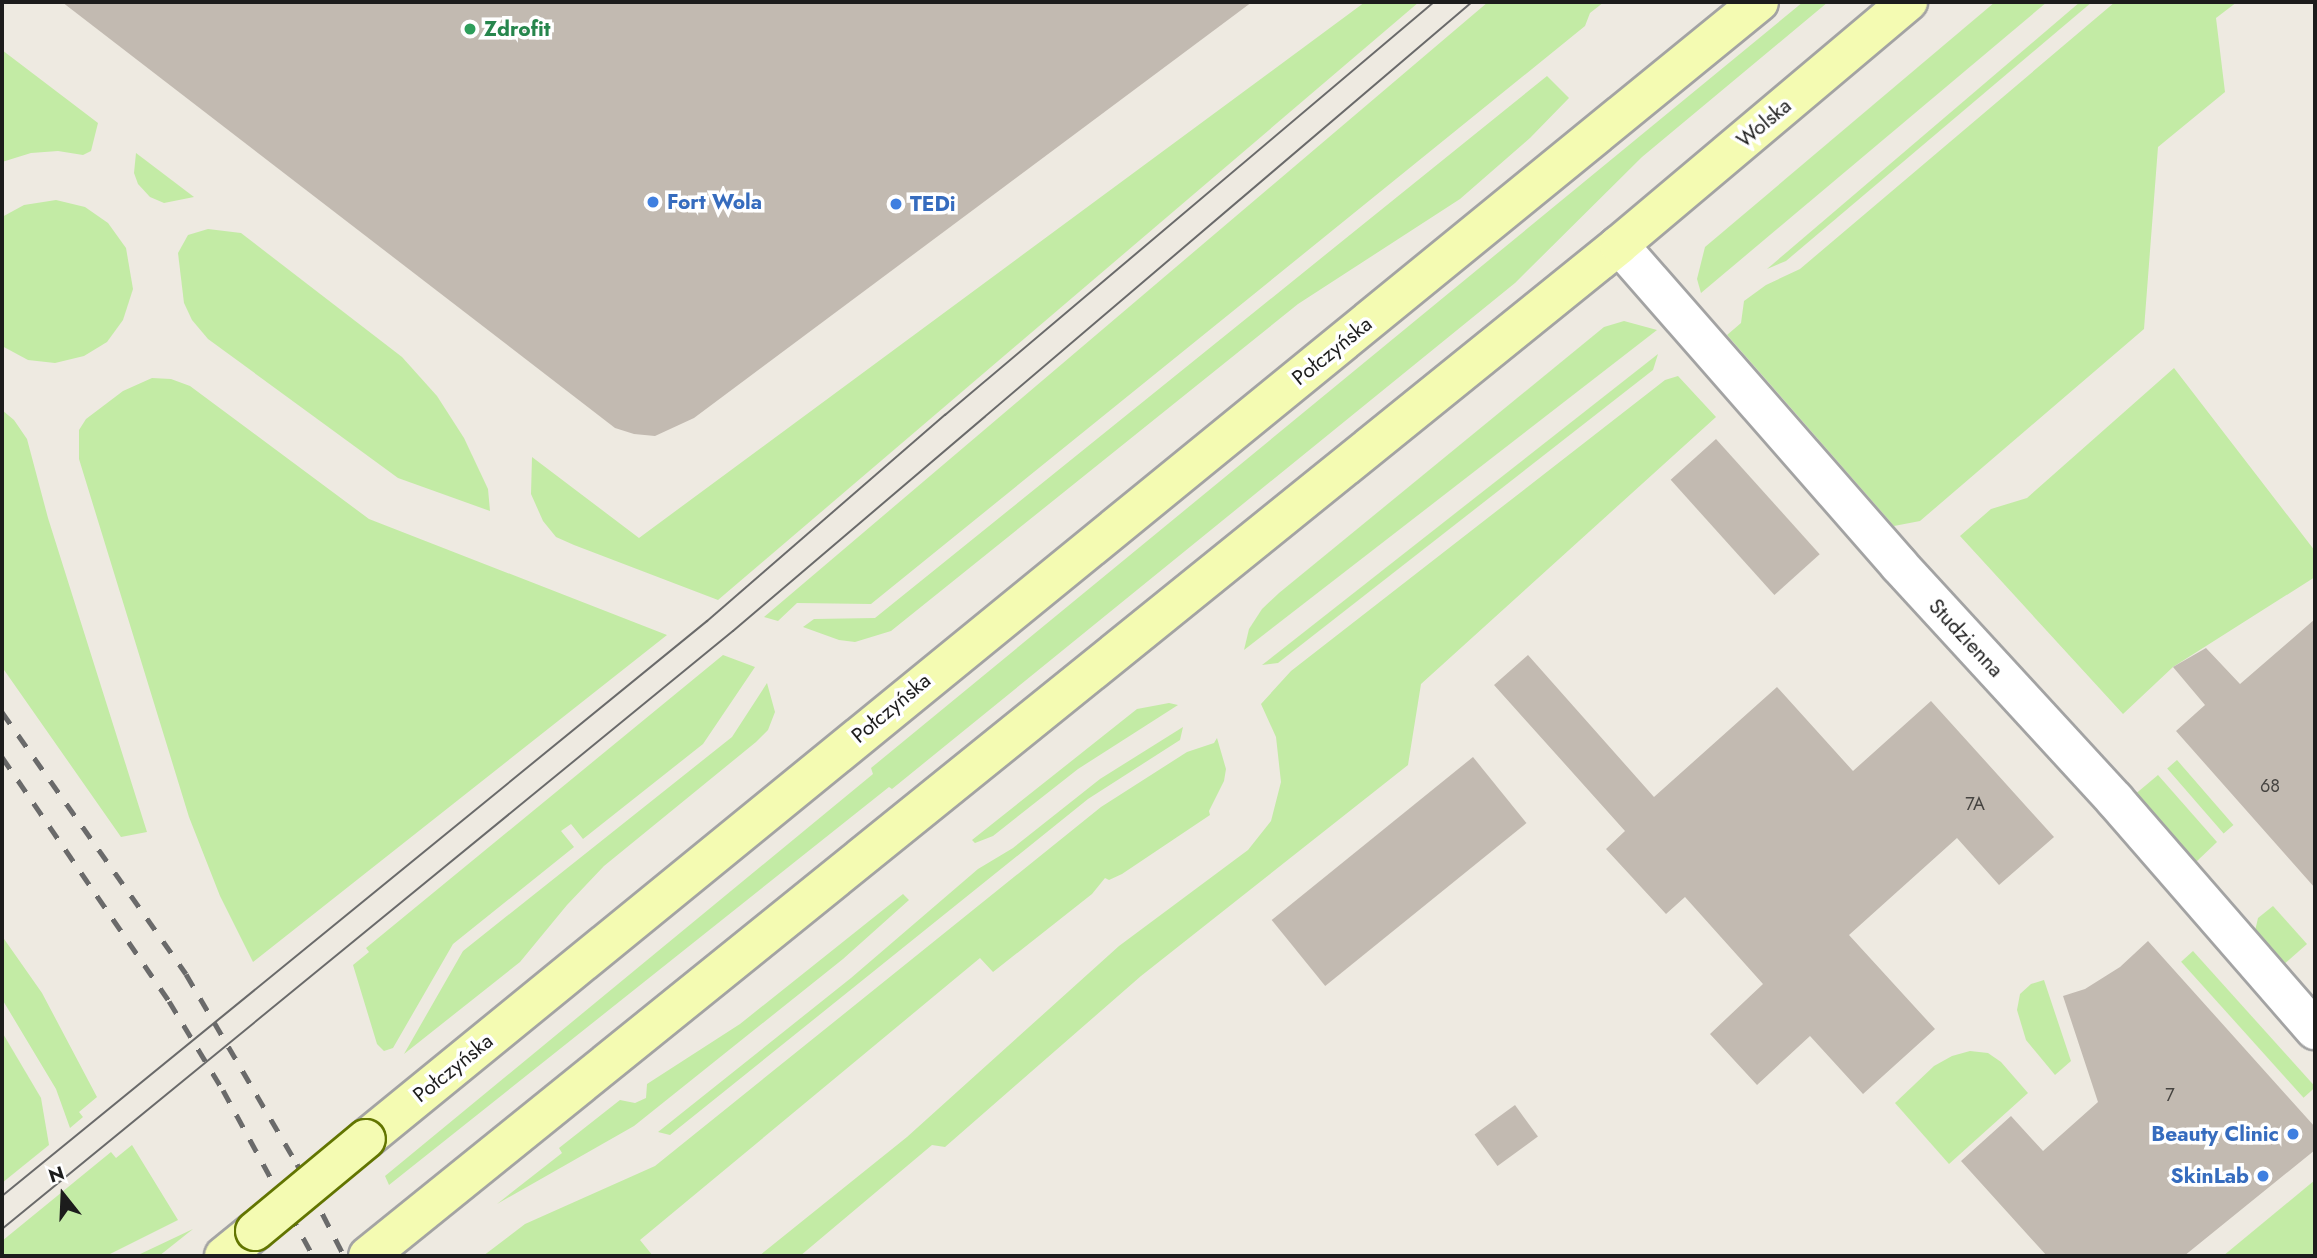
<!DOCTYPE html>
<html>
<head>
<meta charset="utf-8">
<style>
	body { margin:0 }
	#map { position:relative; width:2317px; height:1258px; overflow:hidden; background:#eeeae1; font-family:Jost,sans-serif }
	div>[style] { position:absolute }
	.grass>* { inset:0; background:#c3eba5; transform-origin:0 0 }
	.building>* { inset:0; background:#c2bab1; transform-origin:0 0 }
	.roads { filter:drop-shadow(2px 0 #a3a3a3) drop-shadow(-2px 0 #a3a3a3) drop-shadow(0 2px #a3a3a3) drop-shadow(0 -2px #a3a3a3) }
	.minor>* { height:38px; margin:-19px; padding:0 19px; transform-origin:19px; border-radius:19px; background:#fff }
	.secondary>* { height:38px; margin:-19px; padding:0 19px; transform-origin:19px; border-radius:19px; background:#f4fbb2 }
	.tram>* { height:2px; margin:-1px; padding:0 1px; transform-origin:1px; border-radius:1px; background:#6a6a6a }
	.rail>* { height:5px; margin-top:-2.5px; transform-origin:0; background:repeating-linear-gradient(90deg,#6a6a6a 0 14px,transparent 0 28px) }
	.bridges { filter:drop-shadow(2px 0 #627501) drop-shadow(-2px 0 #627501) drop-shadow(0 2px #627501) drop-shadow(0 -2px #627501) }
	.secondary-bridge>* { height:38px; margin:-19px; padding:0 19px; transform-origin:19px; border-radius:19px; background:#f4fbb2 }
	.dots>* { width:19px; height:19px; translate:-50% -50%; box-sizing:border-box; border:4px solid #fff; border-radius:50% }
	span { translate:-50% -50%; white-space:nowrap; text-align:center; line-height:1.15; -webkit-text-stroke:7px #fff; paint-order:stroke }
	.number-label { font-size:18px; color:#464441 }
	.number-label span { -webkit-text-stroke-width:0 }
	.leisure-label { font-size:21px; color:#27864d; font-weight:700 }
	.left { translate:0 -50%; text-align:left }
	.street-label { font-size:21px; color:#1c1c1c }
	.shop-label { font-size:21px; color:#366cbe; font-weight:700 }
	.right { translate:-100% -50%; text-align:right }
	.frame { position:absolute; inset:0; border:4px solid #1c1c1c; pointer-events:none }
	.north { position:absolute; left:28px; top:1160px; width:70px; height:70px; -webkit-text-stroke:5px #fff; paint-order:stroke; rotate:342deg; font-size:19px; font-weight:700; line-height:28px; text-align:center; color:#1c1c1c }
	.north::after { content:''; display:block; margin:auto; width:24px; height:32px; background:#1c1c1c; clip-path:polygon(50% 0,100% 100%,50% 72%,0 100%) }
</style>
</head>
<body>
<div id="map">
	<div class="grass">
		<div style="clip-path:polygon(1365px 2px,1419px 2px,718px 600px,574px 545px,556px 537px,543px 521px,531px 494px,532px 457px,639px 538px)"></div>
		<div style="clip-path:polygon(1488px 2px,1604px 2px,1590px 13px,1585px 26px,871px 604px,797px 603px,778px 621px,764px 617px)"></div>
		<div style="clip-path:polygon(1803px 2px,1828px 2px,1642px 157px,1515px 283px,892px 789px,889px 787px,389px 1185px,385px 1176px,873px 774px,871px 768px)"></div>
		<div style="clip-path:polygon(1995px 2px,2047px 2px,1701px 293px,1697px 279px,1705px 247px)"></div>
		<div style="clip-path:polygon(2080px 2px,2092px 2px,1786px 261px,1767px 269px)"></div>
		<div style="clip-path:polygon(2115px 2px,2237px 2px,2216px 18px,2225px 92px,2158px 147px,2144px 329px,1920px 521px,1894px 526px,1727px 335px,1741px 323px,1744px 301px,1766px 285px,1800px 269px)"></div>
		<div style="clip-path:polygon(2px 50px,98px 123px,91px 151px,83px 155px,58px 151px,31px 153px,2px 162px)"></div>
		<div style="clip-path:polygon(1547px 76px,1569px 98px,1530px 138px,1460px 199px,1298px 304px,891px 631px,855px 642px,839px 640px,803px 627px,814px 619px,875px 618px)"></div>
		<div style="clip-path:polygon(136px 153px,194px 197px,164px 203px,150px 197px,138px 184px,134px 173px)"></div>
		<div style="clip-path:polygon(56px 200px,85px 207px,108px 223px,126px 248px,133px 289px,123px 320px,107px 342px,84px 356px,55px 363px,28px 360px,2px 346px,2px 217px,24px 205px)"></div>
		<div style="clip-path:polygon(208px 229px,241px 233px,402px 357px,437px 396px,464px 438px,488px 489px,490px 511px,398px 478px,208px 339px,192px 320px,184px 303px,178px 253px,188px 235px)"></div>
		<div style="clip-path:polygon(1624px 321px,1657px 330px,1244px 650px,1249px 629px,1262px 609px,1279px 593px,1604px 327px)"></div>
		<div style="clip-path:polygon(1658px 354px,1653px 370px,1278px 663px,1262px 665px)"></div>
		<div style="clip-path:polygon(2174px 368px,2315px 551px,2315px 577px,2173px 667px,2123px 714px,1960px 536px,1991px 509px,2027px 498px)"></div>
		<div style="clip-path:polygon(1678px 376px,1716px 417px,1421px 684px,1408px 765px,1141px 976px,945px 1147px,932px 1145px,800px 1256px,759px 1256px,907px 1137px,1119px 946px,1248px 850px,1271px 821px,1281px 782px,1276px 737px,1261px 704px,1291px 671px,1665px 380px)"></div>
		<div style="clip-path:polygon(152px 378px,171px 379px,190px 386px,369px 519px,667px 635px,253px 962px,220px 896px,189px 817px,79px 459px,79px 430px,86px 419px,123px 391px)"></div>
		<div style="clip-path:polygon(2px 410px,14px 420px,27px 439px,48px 518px,147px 832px,121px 837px,2px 667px)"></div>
		<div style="clip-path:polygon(723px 655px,755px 667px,703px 744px,583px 839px,571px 824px,561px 831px,574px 847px,453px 944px,393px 1048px,384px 1051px,377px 1044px,353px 965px,369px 952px,366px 948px)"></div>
		<div style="clip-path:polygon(767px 683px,775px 712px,768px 730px,756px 742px,604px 866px,567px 905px,520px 962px,404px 1054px,463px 951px,732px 737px)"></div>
		<div style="clip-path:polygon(1169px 703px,1178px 705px,1078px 769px,993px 836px,975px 843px,972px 840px,1137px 709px)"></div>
		<div style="clip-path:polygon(1183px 727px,1180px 740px,1088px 799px,670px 1135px,658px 1132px,851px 978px,978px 869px,1013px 848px,1100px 779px)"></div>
		<div style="clip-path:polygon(1217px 738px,1226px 769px,1224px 781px,1209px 811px,1210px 815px,1122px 874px,1109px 880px,1105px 878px,1092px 894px,993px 972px,980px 958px,640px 1240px,653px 1256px,483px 1256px,525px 1224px,655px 1166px,1101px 807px,1187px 752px,1214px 743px)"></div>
		<div style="left:2177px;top:760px;width:86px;height:13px;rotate:49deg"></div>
		<div style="clip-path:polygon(2158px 775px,2217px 842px,2196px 862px,2192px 862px,2133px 796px)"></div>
		<div style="clip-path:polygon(903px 894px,909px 900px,843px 959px,634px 1126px,497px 1204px,562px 1153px,559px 1148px,620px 1100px,635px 1103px,646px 1098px,647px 1084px,740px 1024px)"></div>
		<div style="clip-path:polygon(2273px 906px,2307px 944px,2283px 965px,2255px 931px,2258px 918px)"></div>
		<div style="clip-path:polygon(2px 936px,42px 993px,97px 1097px,79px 1112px,83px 1117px,70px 1128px,56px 1089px,2px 999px)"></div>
		<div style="left:2193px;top:951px;width:183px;height:16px;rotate:48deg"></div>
		<div style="clip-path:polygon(2044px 980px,2071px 1061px,2055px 1075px,2026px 1040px,2017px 1010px,2020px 994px,2031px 984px)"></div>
		<div style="clip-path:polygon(2px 1032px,41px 1098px,49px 1145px,2px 1183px)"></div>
		<div style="clip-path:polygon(1970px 1051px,1988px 1053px,2001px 1062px,2028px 1093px,1949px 1164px,1895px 1103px,1934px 1066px,1952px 1056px)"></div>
		<div style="clip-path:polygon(132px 1145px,178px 1220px,106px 1256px,2px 1256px,2px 1241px,111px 1152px,116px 1158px)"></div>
		<div style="clip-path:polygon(2315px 1180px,2315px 1253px,2310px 1256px,2223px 1256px)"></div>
		<div style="clip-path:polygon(193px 1229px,159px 1256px,136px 1256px)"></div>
	</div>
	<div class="building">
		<div style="clip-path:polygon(62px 2px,1252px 2px,694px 418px,655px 436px,634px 434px,615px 428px)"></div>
		<div style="left:1716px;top:439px;width:155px;height:61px;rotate:48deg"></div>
		<div style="clip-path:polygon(2315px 619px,2315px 888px,2176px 731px,2205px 705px,2173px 667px,2206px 648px,2240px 684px)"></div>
		<div style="clip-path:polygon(1528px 655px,1654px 797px,1777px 687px,1853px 771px,1931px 701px,2054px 837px,1999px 885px,1957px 838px,1849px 935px,1935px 1029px,1863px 1094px,1810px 1036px,1757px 1085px,1710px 1034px,1763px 984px,1685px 897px,1666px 914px,1606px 849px,1625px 831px,1494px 685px)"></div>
		<div style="left:1473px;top:757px;width:85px;height:259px;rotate:51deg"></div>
		<div style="clip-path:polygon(2148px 941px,2315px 1127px,2315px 1150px,2184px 1256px,2047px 1256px,1961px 1161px,2011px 1116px,2043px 1151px,2098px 1102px,2063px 996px,2085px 989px,2120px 967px)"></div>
		<div style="left:1515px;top:1105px;width:39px;height:50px;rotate:54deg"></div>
	</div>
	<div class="roads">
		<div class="minor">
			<div style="left:1619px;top:245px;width:425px;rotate:48.8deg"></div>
			<div style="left:1899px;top:565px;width:319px;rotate:47.4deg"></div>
			<div style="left:2115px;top:800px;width:305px;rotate:49deg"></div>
		</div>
		<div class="secondary">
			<div style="left:366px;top:1139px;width:1798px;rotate:-39.22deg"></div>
			<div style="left:224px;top:1256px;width:40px;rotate:-39deg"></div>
			<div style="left:368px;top:1256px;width:1608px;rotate:-38.94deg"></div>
			<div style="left:1619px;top:245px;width:378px;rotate:-40.1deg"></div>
		</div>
	</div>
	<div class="tram">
		<div style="left:2px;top:1196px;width:910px;rotate:-39.2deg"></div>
		<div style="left:707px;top:621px;width:315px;rotate:-40.9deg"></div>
		<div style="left:945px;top:415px;width:640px;rotate:-40.18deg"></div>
		<div style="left:2px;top:1229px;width:944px;rotate:-39.29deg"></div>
		<div style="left:733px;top:631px;width:970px;rotate:-40.4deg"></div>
	</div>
	<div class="rail">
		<div style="left:2px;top:712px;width:320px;rotate:54.9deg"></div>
		<div style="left:186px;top:974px;width:220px;rotate:59.7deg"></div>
		<div style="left:297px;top:1164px;width:103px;rotate:62.9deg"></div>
		<div style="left:2px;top:757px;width:296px;rotate:55.6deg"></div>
		<div style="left:169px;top:1001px;width:104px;rotate:58.8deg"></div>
		<div style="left:223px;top:1090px;width:189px;rotate:61.5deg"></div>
	</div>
	<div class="bridges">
		<div class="secondary-bridge">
			<div style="left:255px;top:1231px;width:144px;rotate:-39.7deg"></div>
		</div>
	</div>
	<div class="dots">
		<div style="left:470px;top:29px;background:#2e9e5b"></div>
		<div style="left:653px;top:202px;background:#3f7fe0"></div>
		<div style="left:896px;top:204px;background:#3f7fe0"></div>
		<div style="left:2293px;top:1134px;background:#3f7fe0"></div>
		<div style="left:2263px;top:1176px;background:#3f7fe0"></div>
	</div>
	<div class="number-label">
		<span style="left:2270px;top:786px">68</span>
		<span style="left:1975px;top:804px">7A</span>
		<span style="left:2170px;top:1095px">7</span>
	</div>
	<div class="leisure-label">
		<span class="left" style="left:484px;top:29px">Zdrofit</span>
	</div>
	<div class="street-label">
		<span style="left:1764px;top:123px;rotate:-40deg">Wolska</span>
		<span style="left:1332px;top:351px;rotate:-39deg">Połczyńska</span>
		<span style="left:1966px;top:638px;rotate:47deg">Studzienna</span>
		<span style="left:891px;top:708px;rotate:-40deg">Połczyńska</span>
		<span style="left:453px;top:1068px;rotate:-39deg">Połczyńska</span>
	</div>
	<div class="shop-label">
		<span class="left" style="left:667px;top:202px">Fort Wola</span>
		<span class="left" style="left:910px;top:204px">TEDi</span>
		<span class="right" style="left:2279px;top:1134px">Beauty Clinic</span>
		<span class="right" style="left:2249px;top:1176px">SkinLab</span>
	</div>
	<div class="frame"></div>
	<div class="north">N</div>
</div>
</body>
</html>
